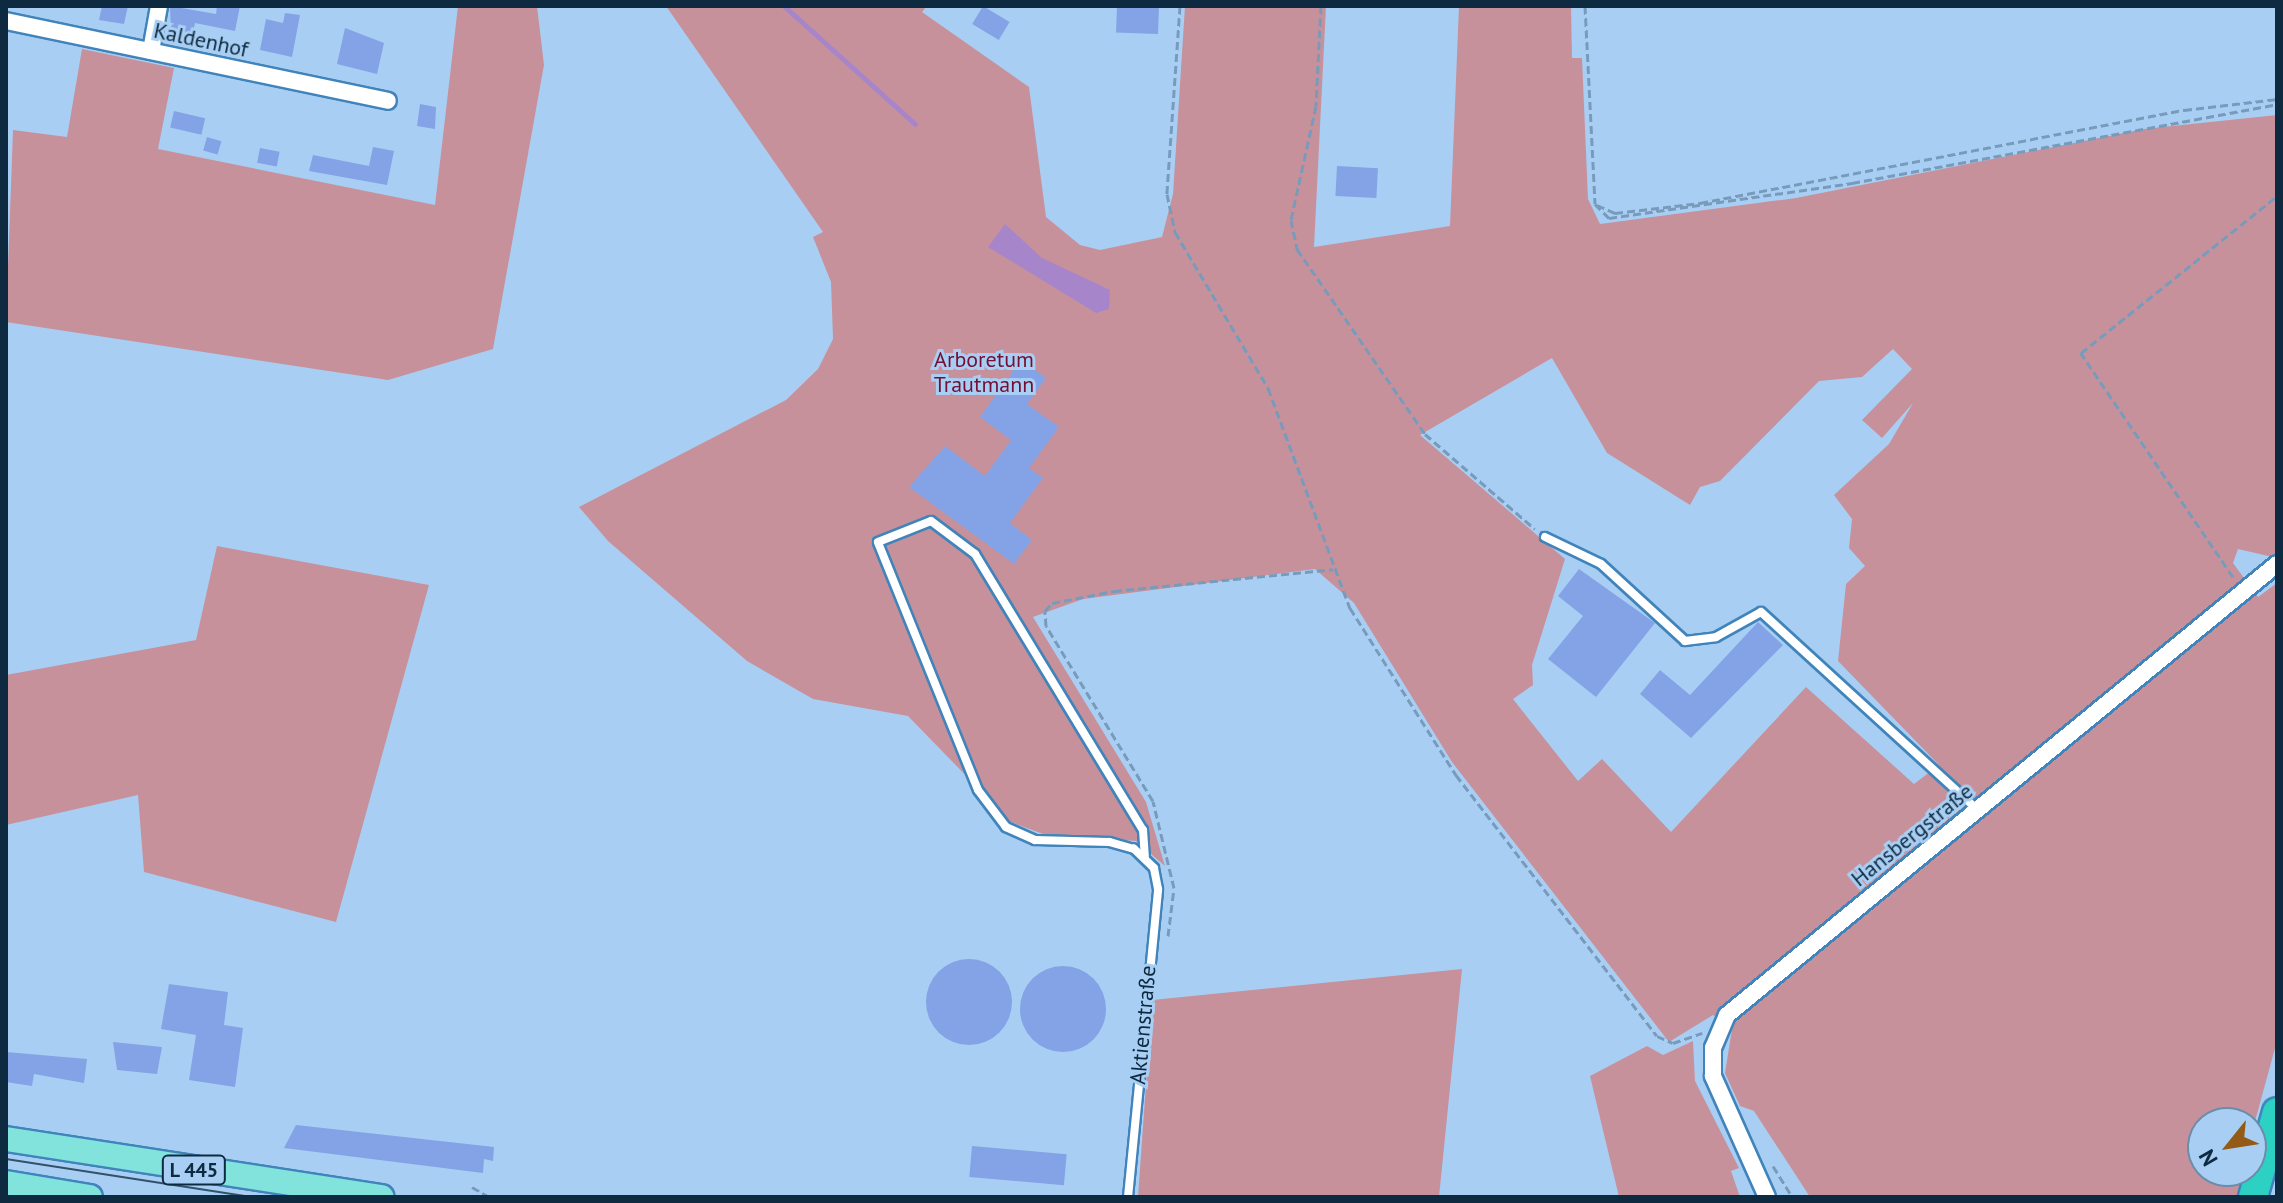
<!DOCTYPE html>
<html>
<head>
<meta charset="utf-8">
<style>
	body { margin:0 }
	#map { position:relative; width:2283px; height:1203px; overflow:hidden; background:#a8cff3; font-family:"PT Sans",sans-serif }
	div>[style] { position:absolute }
	.green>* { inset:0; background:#c7919b }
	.water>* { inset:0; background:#a785ca }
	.stream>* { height:5px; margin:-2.5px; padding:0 2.5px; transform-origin:2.5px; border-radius:2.5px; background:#a785ca }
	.building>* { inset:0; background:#84a2e6; transform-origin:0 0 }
	.round { border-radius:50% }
	.path>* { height:3px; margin-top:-1.5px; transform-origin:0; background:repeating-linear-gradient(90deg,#789bbb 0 8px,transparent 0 12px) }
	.roads { filter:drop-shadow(2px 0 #4084bb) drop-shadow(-2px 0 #4084bb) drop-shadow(0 2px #4084bb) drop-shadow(0 -2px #4084bb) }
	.service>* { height:8px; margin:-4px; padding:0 4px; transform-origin:4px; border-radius:4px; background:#fff }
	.minor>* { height:16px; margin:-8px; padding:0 8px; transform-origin:8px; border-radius:8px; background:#fff }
	.primary>* { height:24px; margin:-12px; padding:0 12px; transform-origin:12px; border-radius:12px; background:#81e3db }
	.motorway>* { height:28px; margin:-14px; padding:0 14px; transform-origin:14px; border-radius:14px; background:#2dd1c3 }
	.tram>* { height:2px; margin:-1px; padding:0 1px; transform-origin:1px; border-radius:1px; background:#32516b }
	span { translate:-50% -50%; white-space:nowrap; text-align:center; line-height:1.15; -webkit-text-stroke:6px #a8cff3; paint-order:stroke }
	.shield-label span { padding:2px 6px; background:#a8cff3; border:2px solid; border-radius:6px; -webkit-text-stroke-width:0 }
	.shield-label { font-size:20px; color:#0e2a41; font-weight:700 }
	.street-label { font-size:22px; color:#0e2a41 }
	.park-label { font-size:22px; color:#740e34 }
	.frame { position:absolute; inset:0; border:8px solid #0e2a41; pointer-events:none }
	.north { position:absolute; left:2187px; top:1107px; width:80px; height:80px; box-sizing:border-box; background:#a8cff3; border:2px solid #6a8dac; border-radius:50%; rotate:240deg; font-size:22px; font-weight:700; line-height:32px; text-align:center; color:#0e2a41 }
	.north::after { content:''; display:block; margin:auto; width:28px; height:36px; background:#935b15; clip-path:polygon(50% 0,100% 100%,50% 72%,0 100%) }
</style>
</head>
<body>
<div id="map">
	<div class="green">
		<div style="clip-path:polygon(458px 6px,537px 6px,544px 65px,493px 349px,388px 380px,6px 322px,13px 130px,67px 137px,82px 49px,174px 68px,158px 149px,435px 205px)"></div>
		<div style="clip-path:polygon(evenodd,666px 6px,927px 6px,922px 12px,1029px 87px,1046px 217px,1080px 245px,1100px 250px,1162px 237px,1173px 194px,1185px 6px,1326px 6px,1314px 247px,1450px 226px,1459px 6px,1571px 6px,1572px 58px,1582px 58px,1588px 199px,1600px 224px,1796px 198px,2144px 129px,2277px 115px,2277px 558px,2238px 549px,2233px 563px,2258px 597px,2277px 583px,2277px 1041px,2251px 1136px,2251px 1123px,2203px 1123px,2203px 1171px,2243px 1171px,2237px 1197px,1810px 1197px,1754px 1111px,1740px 1106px,1725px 1073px,1732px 1029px,1713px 1015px,1669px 1042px,1452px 762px,1354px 603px,1315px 569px,1083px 599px,1033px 617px,1146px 802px,1165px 866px,1136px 841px,1043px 834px,1011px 822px,908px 716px,813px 699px,747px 661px,608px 541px,579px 507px,786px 400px,818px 369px,833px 339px,831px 282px,813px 237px,823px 232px,666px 6px,1893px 349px,1912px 369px,1862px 420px,1882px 438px,1913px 403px,1889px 444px,1834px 495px,1852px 519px,1849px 548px,1865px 566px,1846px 584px,1838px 661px,1939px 765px,1914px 784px,1806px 687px,1671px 832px,1602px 759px,1578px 781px,1513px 699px,1533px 685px,1532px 665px,1565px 559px,1420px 435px,1552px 358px,1607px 453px,1690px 505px,1700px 487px,1720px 481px,1819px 381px,1862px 377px,1893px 349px)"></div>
		<div style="clip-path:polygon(217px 546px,429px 585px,336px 922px,144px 872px,138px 795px,6px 825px,6px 675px,196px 640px)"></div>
		<div style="clip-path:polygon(1462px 969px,1439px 1197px,1138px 1197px,1152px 1000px)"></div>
		<div style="clip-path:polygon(1693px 1041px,1695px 1081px,1739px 1168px,1731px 1171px,1740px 1197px,1619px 1197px,1590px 1076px,1647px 1046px,1663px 1055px)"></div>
	</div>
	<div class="water">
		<div style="clip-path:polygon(1005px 224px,1042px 258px,1110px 290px,1109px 309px,1096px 313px,988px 247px)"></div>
	</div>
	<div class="stream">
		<div style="left:784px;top:6px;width:176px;rotate:42deg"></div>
	</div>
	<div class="building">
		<div style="clip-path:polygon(102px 6px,128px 6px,124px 24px,99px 20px)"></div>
		<div style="clip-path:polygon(170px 6px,216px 14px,217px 6px,240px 6px,235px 31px,195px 23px,192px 37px,171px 33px)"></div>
		<div style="left:983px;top:6px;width:31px;height:21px;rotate:31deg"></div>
		<div style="left:1159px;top:6px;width:28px;height:42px;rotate:92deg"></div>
		<div style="clip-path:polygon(285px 13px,300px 15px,292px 57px,260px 50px,266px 19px,283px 23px)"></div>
		<div style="clip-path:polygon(345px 28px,384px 43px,377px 74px,337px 64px)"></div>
		<div style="clip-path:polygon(420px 104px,436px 107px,435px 129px,417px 126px)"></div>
		<div style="left:174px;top:111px;width:32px;height:17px;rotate:13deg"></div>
		<div style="left:207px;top:137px;width:15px;height:14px;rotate:16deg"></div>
		<div style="clip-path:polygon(373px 147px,394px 151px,387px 185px,309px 171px,313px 155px,369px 166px)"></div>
		<div style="left:260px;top:148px;width:20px;height:15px;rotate:11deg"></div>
		<div style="left:1337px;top:166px;width:41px;height:30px;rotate:3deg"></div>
		<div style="clip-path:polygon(1021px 360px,1046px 378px,1027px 404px,1059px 427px,1029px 468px,1043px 478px,1010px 523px,1032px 540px,1014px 564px,909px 487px,945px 446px,985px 476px,1011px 440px,980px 417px)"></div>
		<div style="clip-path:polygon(1579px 569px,1655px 623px,1596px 697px,1548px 659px,1583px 616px,1558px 596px)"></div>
		<div style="clip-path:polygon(1758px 622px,1783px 645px,1691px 738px,1640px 694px,1660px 670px,1690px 695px)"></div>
		<div class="round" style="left:926px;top:959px;width:86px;height:86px"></div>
		<div class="round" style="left:1020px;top:966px;width:86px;height:86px"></div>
		<div style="clip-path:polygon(169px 984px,228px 992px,224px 1025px,243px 1028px,235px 1087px,189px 1080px,196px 1035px,161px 1029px)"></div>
		<div style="clip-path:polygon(113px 1042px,162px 1047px,157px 1074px,117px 1070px)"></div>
		<div style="clip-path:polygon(6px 1052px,87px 1059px,84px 1083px,34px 1074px,32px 1086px,6px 1082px)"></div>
		<div style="clip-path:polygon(296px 1125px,494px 1147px,493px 1161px,484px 1159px,483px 1173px,284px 1148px)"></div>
		<div style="left:972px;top:1146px;width:95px;height:31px;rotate:5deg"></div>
	</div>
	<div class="path">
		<div style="left:1180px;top:6px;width:188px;rotate:94deg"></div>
		<div style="left:1167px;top:194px;width:39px;rotate:78deg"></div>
		<div style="left:1175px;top:232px;width:182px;rotate:59.2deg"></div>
		<div style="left:1268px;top:388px;width:235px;rotate:69.6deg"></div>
		<div style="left:1350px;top:608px;width:198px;rotate:57.6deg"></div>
		<div style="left:1456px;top:775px;width:329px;rotate:52.4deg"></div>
		<div style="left:1657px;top:1036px;width:17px;rotate:24deg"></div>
		<div style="left:1673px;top:1043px;width:31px;rotate:-19deg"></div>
		<div style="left:1321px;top:6px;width:100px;rotate:92.9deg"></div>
		<div style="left:1316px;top:106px;width:117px;rotate:102.4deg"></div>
		<div style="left:1291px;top:220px;width:30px;rotate:78deg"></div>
		<div style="left:1297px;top:249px;width:225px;rotate:55.3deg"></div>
		<div style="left:1425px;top:434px;width:145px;rotate:40.8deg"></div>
		<div style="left:1585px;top:6px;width:198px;rotate:87.1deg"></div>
		<div style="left:1595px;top:204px;width:20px;rotate:45deg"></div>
		<div style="left:1609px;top:218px;width:246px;rotate:-8.2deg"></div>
		<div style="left:1852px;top:183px;width:432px;rotate:-10.5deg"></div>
		<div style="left:1597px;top:205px;width:20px;rotate:24deg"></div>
		<div style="left:1615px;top:213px;width:86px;rotate:-6.7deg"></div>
		<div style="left:1700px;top:203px;width:493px;rotate:-10.9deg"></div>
		<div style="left:2184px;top:110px;width:94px;rotate:-6.7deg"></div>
		<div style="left:2233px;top:577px;width:271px;rotate:-124.2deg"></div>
		<div style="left:2081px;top:353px;width:251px;rotate:-38.7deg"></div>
		<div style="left:1168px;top:936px;width:48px;rotate:-82.9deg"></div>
		<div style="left:1174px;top:888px;width:89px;rotate:-103.6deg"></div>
		<div style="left:1153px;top:801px;width:205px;rotate:-121.4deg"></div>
		<div style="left:1046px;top:626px;width:15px;rotate:-94deg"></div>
		<div style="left:1045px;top:611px;width:11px;rotate:-49deg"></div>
		<div style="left:1052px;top:603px;width:63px;rotate:-11deg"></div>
		<div style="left:1114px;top:591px;width:220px;rotate:-5.7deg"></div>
		<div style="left:1773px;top:1166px;width:36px;rotate:58deg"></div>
		<div style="left:472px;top:1187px;width:20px;rotate:30deg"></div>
	</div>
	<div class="roads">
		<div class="service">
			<div style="left:1545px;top:537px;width:62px;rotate:25.7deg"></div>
			<div style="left:1601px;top:564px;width:114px;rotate:42.5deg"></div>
			<div style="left:1685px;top:641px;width:31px;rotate:-7deg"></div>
			<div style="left:1716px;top:637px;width:51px;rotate:-29.1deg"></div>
			<div style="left:1761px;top:612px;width:292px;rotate:42.4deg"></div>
			<div style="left:1128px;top:1197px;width:309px;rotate:-84.4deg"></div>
			<div style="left:1158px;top:889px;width:21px;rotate:-101deg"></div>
			<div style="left:1154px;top:868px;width:28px;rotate:-136deg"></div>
			<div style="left:1134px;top:849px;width:26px;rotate:-164deg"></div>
			<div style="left:1109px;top:842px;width:74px;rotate:-178.5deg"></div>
			<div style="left:1035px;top:840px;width:32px;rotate:-156deg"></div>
			<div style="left:1006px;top:827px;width:46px;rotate:-127.1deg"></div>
			<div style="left:978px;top:790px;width:267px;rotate:-112deg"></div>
			<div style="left:878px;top:542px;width:57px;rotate:-21.6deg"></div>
			<div style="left:931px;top:521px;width:55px;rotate:36.9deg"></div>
			<div style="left:975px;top:554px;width:323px;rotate:58.7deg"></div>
			<div style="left:1143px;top:830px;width:26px;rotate:86deg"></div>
		</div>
		<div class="minor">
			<div style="left:6px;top:21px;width:390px;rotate:11.8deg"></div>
			<div style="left:151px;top:51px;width:46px;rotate:-79.9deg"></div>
			<div style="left:1767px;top:1197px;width:133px;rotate:-114.1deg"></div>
			<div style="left:1713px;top:1076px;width:28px;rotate:-90deg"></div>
			<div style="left:1713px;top:1048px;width:36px;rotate:-67deg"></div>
			<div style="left:1727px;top:1015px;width:711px;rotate:-39.35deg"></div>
		</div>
		<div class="primary">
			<div style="left:6px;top:1139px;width:380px;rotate:8.8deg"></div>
			<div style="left:6px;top:1183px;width:85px;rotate:9.5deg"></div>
		</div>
		<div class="motorway">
			<div style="left:2253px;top:1197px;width:88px;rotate:-74.2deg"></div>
		</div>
	</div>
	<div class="tram">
		<div style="left:6px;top:1159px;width:248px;rotate:8.8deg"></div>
	</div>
	<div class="shield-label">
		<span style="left:194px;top:1170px">L 445</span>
	</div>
	<div class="street-label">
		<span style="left:201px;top:40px;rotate:12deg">Kaldenhof</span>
		<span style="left:1912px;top:835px;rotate:-39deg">Hansbergstraße</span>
		<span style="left:1143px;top:1025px;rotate:-85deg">Aktienstraße</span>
	</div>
	<div class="park-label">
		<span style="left:984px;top:372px">Arboretum<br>Trautmann</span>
	</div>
	<div class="frame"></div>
	<div class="north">N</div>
</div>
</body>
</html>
